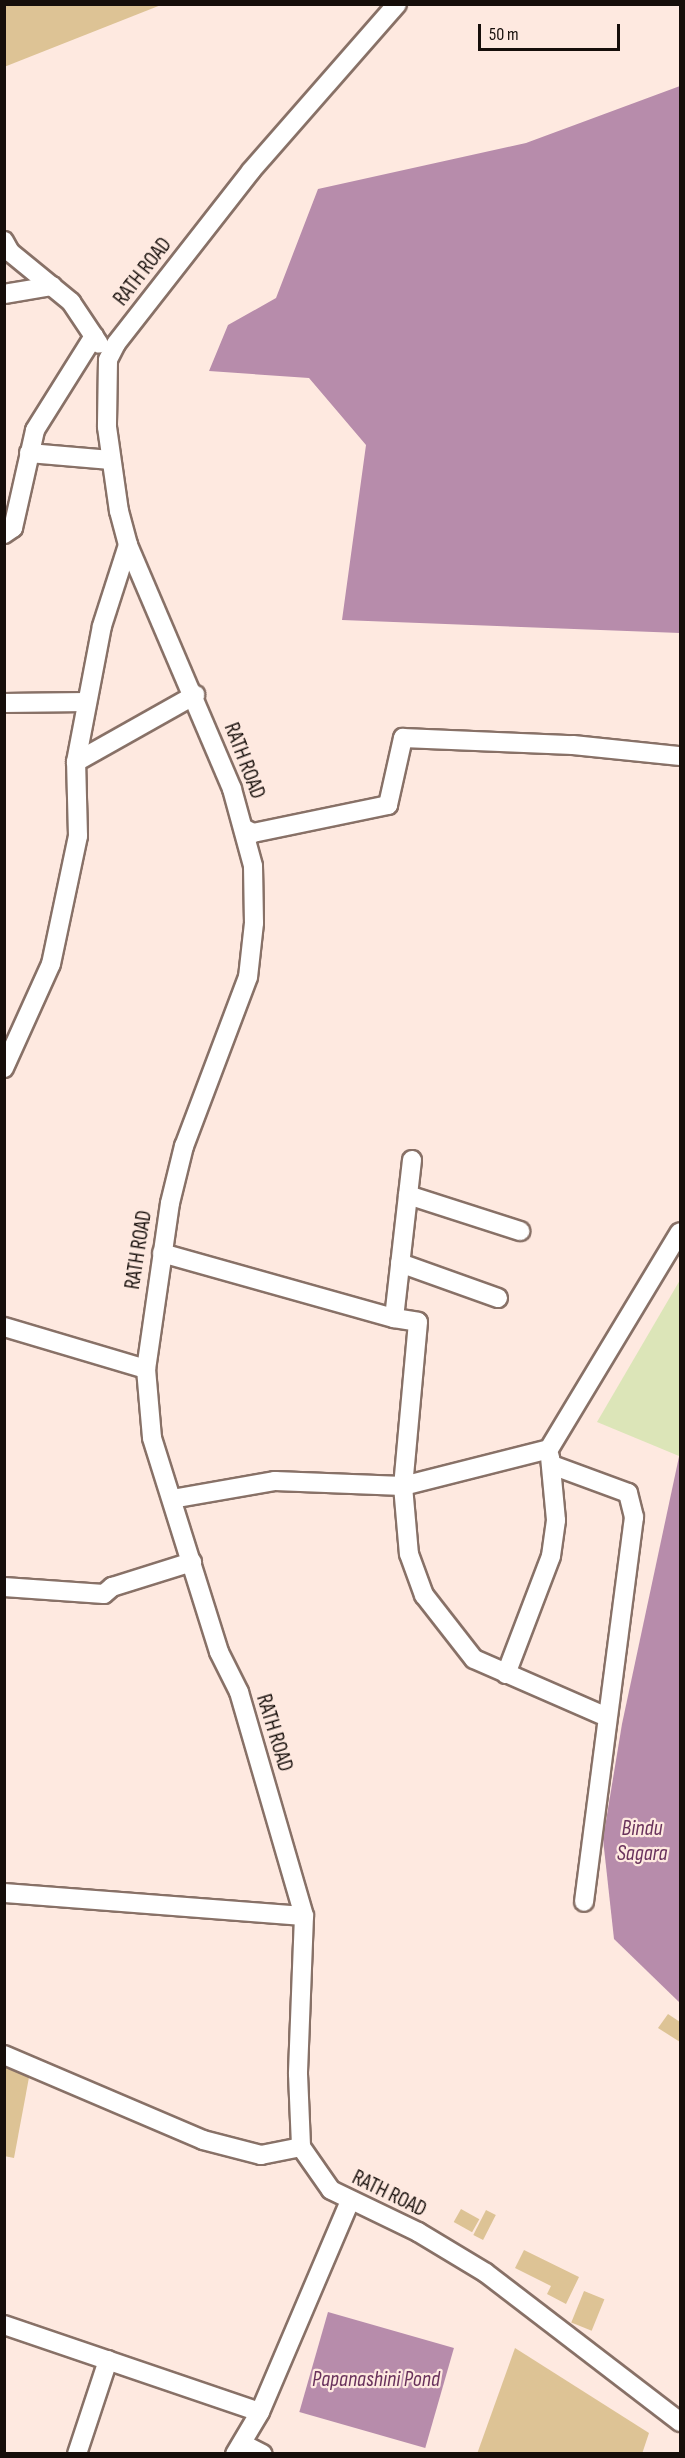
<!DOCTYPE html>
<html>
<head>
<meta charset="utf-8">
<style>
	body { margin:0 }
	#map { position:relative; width:685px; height:2458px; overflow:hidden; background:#fee9e0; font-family:"Sofia Sans Condensed",sans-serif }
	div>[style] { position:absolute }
	.green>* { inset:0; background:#dce5b8 }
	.water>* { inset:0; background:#b78cab; transform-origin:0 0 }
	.building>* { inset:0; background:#ddc395; transform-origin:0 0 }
	.roads { filter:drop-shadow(2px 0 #887167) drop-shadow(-2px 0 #887167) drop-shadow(0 2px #887167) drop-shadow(0 -2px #887167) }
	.minor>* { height:18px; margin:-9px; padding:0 9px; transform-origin:9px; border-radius:9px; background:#fff }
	span { translate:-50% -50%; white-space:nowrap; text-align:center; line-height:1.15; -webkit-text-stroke:4.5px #fee9e0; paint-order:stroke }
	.street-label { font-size:21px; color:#160e0a }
	.water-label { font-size:22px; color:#69325c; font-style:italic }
	.frame { position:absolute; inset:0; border:6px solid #160e0a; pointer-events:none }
	.scale { position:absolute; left:478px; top:24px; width:142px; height:27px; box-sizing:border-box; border:3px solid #160e0a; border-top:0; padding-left:8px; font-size:18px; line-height:21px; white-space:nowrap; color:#160e0a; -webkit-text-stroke:4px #fee9e0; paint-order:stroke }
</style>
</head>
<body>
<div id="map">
	<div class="green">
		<div style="clip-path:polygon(680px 1280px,680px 1452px,679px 1456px,597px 1422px)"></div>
	</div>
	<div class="water">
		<div style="clip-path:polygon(680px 86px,680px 633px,342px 620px,366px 445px,309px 378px,209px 371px,228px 325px,276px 298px,318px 189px,526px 143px)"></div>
		<div style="clip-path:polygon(680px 1452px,680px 2003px,614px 1939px,603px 1839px,622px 1724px)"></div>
		<div style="left:328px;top:2312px;width:131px;height:104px;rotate:16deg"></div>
	</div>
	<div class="building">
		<div style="clip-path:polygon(4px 4px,161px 4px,161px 5px,4px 67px)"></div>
		<div style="clip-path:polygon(668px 2014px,680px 2022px,680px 2042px,658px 2028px)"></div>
		<div style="clip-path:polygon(4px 2067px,30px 2072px,14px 2158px,4px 2156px)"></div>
		<div style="left:461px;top:2209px;width:21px;height:15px;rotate:29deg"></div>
		<div style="left:486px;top:2210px;width:11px;height:28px;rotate:27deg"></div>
		<div style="clip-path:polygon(524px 2250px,579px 2277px,566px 2304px,547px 2294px,551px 2286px,515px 2268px)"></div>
		<div style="left:584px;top:2291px;width:22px;height:34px;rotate:22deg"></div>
		<div style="clip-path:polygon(515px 2348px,649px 2433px,642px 2454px,477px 2454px)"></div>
	</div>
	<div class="roads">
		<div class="minor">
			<div style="left:397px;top:4px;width:222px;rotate:131.2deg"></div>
			<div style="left:251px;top:171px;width:219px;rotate:128deg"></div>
			<div style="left:116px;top:344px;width:18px;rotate:117deg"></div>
			<div style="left:108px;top:360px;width:67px;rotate:90.9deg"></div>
			<div style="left:107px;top:427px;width:85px;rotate:81.9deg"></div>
			<div style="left:119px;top:511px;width:35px;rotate:75deg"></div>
			<div style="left:128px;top:545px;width:265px;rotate:66.9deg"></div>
			<div style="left:232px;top:789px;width:80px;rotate:74.7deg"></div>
			<div style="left:253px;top:866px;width:57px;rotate:89deg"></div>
			<div style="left:254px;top:923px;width:54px;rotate:96.3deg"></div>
			<div style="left:248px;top:977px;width:181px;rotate:110.7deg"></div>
			<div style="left:184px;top:1146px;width:59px;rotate:103.8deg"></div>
			<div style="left:170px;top:1203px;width:168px;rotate:98.2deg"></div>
			<div style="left:146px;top:1369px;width:69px;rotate:85deg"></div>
			<div style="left:152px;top:1438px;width:224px;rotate:72.6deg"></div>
			<div style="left:219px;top:1652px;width:45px;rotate:63.4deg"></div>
			<div style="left:239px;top:1692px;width:233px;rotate:73.8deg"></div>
			<div style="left:304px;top:1916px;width:158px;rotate:92.2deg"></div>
			<div style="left:298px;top:2074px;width:73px;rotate:87.6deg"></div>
			<div style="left:301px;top:2147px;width:52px;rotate:55.1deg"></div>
			<div style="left:331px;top:2190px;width:97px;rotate:25.8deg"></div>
			<div style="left:418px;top:2232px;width:79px;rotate:31.1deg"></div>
			<div style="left:486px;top:2273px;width:245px;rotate:37.5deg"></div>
			<div style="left:4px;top:241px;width:13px;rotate:61deg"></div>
			<div style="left:10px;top:252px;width:79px;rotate:39.3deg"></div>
			<div style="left:71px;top:302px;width:50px;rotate:56.3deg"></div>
			<div style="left:4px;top:294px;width:49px;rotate:-9.5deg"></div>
			<div style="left:29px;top:453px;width:82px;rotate:4.9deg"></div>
			<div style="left:4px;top:534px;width:11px;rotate:-34deg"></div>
			<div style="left:13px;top:528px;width:100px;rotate:-77.3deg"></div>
			<div style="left:35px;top:430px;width:111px;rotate:-57.9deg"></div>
			<div style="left:4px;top:703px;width:83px;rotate:-0.7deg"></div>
			<div style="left:76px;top:762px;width:138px;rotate:-79.2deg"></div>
			<div style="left:102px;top:626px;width:85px;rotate:-72.2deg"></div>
			<div style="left:245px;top:829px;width:9px;rotate:27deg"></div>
			<div style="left:253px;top:833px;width:138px;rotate:-11.7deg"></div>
			<div style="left:388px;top:805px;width:69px;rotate:-77.4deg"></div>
			<div style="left:403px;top:738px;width:170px;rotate:2.4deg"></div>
			<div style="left:573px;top:745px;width:108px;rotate:5.9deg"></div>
			<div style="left:4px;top:1068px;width:114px;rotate:-65.7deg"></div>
			<div style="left:51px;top:964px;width:131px;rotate:-78.1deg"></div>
			<div style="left:78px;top:836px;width:74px;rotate:-91.5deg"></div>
			<div style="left:76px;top:762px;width:137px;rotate:-29.4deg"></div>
			<div style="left:408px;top:1195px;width:118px;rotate:17.8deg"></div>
			<div style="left:162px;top:1253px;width:241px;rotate:15.7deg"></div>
			<div style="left:394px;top:1318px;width:159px;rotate:-83.5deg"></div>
			<div style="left:400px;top:1263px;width:104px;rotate:19.7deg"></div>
			<div style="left:394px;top:1318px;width:24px;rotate:9deg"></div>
			<div style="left:418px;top:1322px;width:165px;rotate:95.2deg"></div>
			<div style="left:403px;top:1486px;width:68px;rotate:85deg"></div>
			<div style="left:409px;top:1554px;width:44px;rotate:69.9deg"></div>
			<div style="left:424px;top:1595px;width:81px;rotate:52deg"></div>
			<div style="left:474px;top:1659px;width:145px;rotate:23.6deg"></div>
			<div style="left:4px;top:1327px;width:148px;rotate:16.5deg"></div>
			<div style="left:552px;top:1465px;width:81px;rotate:20.2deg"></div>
			<div style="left:628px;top:1493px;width:25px;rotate:76deg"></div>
			<div style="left:634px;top:1517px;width:388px;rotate:97.4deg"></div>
			<div style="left:172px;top:1499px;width:105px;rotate:-9.9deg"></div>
			<div style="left:275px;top:1481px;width:128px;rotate:2.2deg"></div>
			<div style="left:403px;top:1486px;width:151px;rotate:-14.2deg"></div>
			<div style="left:549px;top:1449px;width:253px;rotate:-58.9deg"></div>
			<div style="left:4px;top:1587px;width:100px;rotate:4deg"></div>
			<div style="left:104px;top:1594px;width:11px;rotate:-41deg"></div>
			<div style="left:112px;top:1587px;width:84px;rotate:-17.4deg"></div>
			<div style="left:506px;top:1674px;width:126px;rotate:-69.1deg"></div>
			<div style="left:551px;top:1556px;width:36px;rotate:-82deg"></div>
			<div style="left:556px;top:1520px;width:63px;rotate:-95.4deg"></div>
			<div style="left:4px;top:1893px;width:301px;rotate:4.4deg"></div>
			<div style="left:4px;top:2055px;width:216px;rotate:23.1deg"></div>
			<div style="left:203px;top:2140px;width:60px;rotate:14.5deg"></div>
			<div style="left:261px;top:2155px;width:41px;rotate:-11.3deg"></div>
			<div style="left:4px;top:2325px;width:270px;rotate:18.8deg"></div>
			<div style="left:243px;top:2444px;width:22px;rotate:27deg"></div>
			<div style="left:77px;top:2454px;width:99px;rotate:-71.7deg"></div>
			<div style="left:235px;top:2454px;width:49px;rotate:-59.2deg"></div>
			<div style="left:260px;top:2412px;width:229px;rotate:-66.9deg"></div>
		</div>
	</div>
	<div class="street-label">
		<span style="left:143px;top:272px;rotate:-52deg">RATH ROAD</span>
		<span style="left:244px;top:761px;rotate:69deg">RATH ROAD</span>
		<span style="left:139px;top:1250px;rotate:-81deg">RATH ROAD</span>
		<span style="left:274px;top:1733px;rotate:73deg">RATH ROAD</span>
		<span style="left:389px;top:2194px;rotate:26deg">RATH ROAD</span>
	</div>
	<div class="water-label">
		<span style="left:642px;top:1841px">Bindu<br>Sagara</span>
		<span style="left:376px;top:2380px">Papanashini Pond</span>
	</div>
	<div class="frame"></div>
	<div class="scale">50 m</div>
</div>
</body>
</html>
